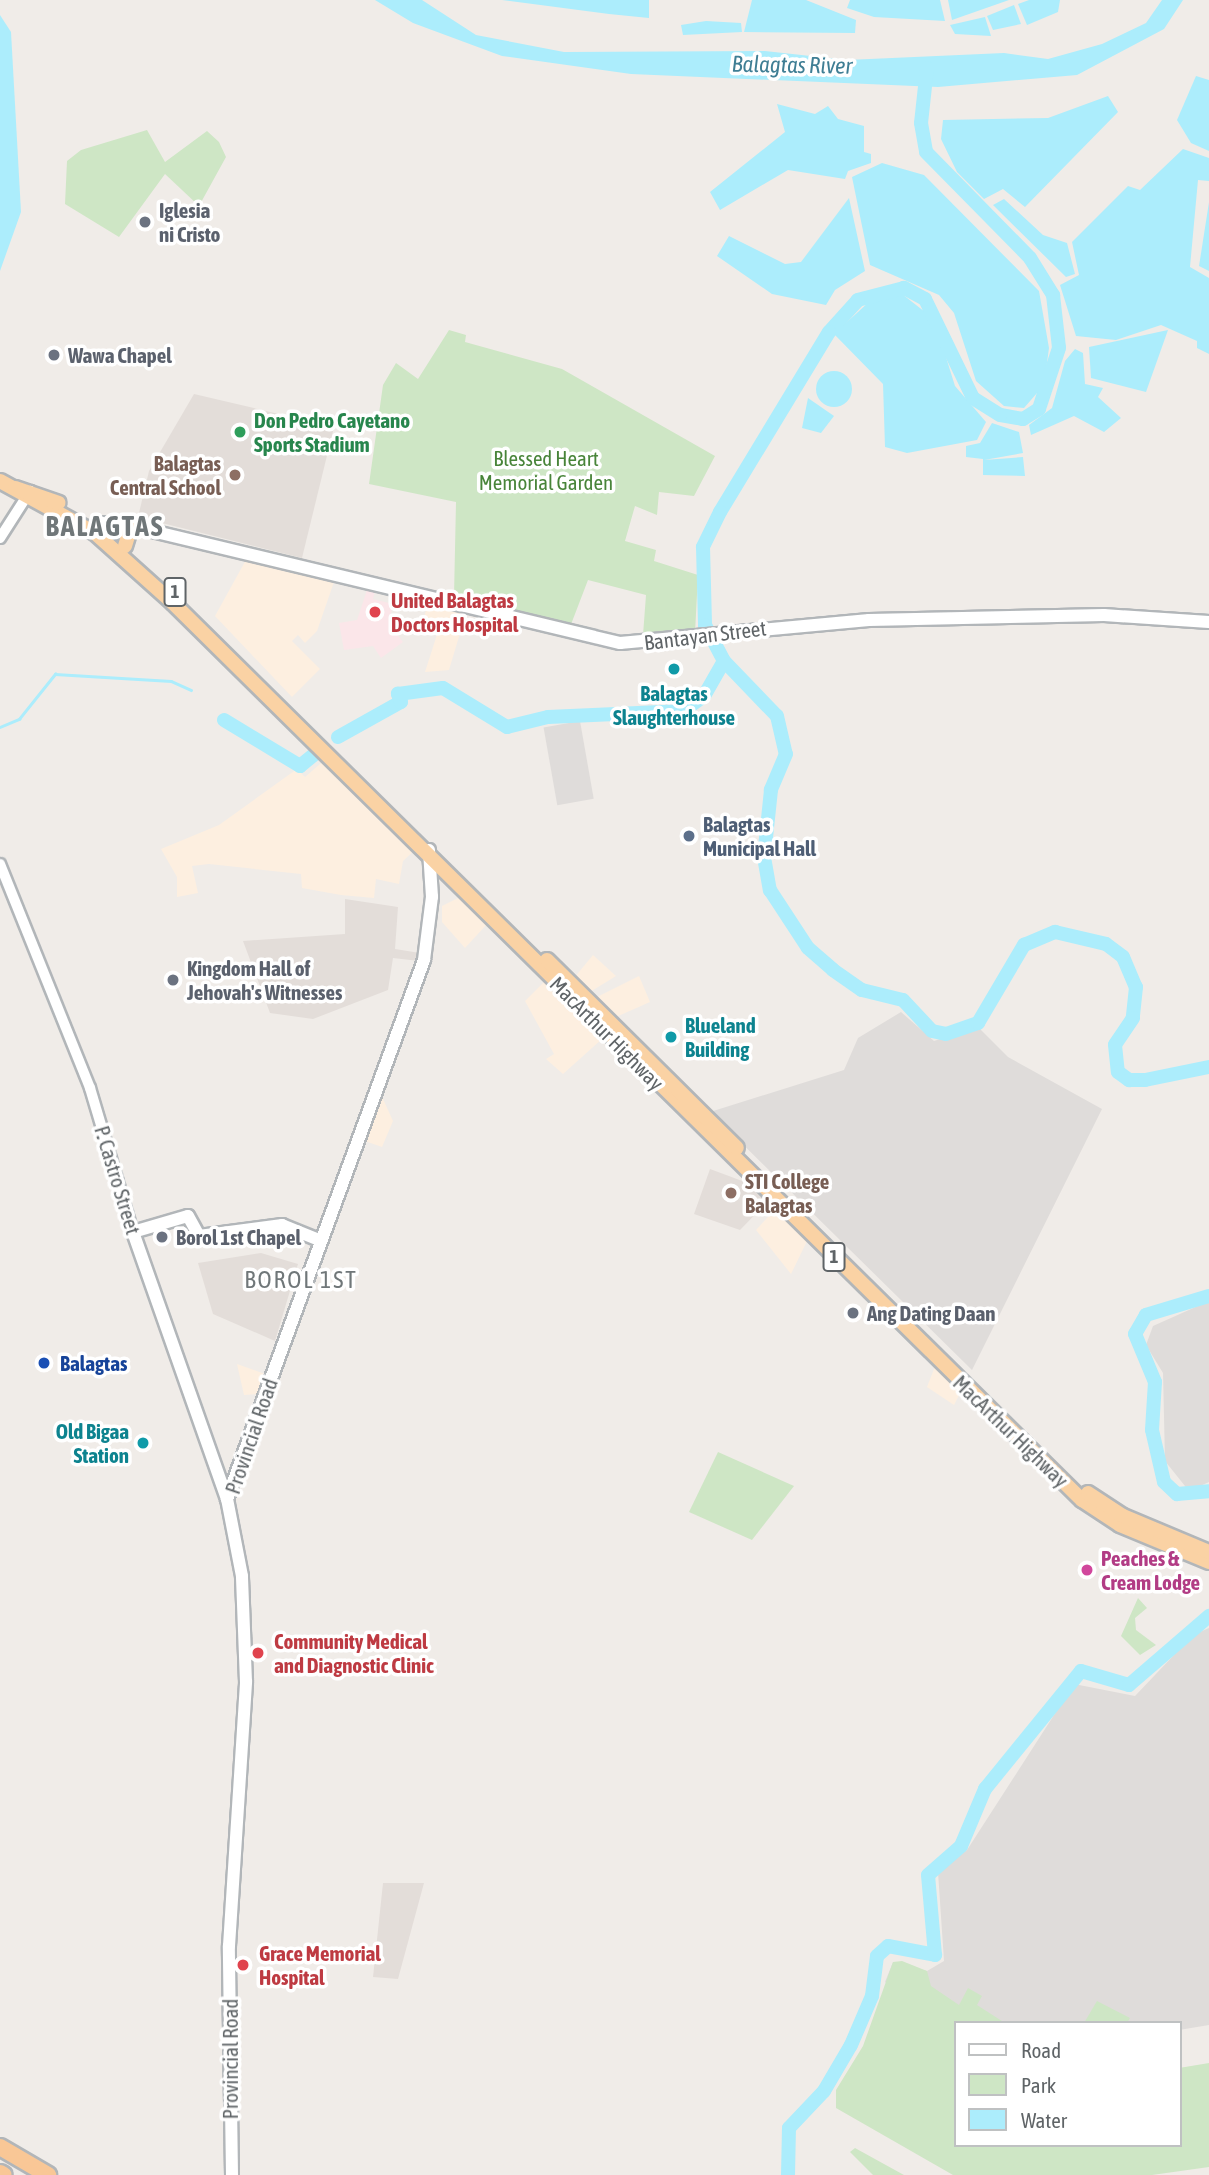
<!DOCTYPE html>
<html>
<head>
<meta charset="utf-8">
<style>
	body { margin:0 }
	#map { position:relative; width:1209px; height:2175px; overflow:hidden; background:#f0ece8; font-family:"Asap Condensed",sans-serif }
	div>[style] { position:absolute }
	.commercial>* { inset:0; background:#fdefe0 }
	.industrial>* { inset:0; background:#dfdcda; transform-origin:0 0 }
	.education>* { inset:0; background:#e3ddd9 }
	.medical>* { inset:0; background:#fbe6e9 }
	.green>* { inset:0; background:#cee6c5 }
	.water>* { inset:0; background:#acedfc }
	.round { border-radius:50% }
	.stream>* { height:2.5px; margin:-1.25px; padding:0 1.25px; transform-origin:1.25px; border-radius:1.25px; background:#acedfc }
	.river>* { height:14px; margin:-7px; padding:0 7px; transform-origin:7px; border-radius:7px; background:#acedfc }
	.roads { filter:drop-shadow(2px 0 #b2b6b9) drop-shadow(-2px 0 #b2b6b9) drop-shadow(0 2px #b2b6b9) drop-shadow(0 -2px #b2b6b9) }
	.tertiary>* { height:10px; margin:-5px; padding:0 5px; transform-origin:5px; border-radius:5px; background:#fff }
	.secondary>* { height:12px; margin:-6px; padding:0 6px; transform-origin:6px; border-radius:6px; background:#fff }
	.trunk>* { height:14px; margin:-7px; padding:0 7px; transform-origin:7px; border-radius:7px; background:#fad2a4 }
	.motorway>* { height:16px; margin:-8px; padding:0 8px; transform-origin:8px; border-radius:8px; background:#f9c796 }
	.dots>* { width:19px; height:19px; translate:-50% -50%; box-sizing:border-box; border:4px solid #fff; border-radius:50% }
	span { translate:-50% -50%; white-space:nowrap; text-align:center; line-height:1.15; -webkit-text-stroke:7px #fff; paint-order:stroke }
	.shield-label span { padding:2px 5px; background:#fff; border:2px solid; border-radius:5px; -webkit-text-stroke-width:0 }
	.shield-label { font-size:19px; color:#5f6467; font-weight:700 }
	.worship-label { font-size:21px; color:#5b616d; font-weight:700 }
	.left { translate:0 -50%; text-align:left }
	.leisure-label { font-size:21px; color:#27864d; font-weight:700 }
	.park-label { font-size:21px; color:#488439 }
	.education-label { font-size:21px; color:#785e54; font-weight:700 }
	.right { translate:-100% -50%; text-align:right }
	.health-label { font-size:21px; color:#be3a42; font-weight:700 }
	.street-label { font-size:21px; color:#5f6467 }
	.culture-label { font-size:21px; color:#0d838f; font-weight:700 }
	.service-label { font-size:21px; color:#4e5e75; font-weight:700 }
	.transit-label { font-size:21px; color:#164399; font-weight:700 }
	.hotel-label { font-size:21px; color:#b23c85; font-weight:700 }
	.water-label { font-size:23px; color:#3f7e94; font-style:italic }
	.quarter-label { font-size:24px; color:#707779; letter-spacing:2px }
	.district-label { font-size:28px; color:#707779; font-weight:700; letter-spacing:2px }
	.legend { position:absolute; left:954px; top:2021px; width:228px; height:126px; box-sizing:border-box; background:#fff; border:2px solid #bfc1c2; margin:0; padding:9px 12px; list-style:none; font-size:21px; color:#5f6467 }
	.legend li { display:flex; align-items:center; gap:14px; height:35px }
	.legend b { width:35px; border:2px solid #bfc1c2 }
</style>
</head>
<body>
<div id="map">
	<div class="commercial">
		<div style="clip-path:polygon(247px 558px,335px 579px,317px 631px,305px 643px,298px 635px,292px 641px,320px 669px,292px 697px,215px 616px)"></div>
		<div style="clip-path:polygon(428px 601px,467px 610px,449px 670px,425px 672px,441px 622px,424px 618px)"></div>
		<div style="clip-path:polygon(327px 758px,415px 850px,403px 861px,399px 884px,376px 879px,374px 898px,341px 895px,302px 888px,301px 874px,209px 864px,192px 866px,198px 893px,177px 897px,177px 877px,161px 849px,219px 825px,297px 769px,305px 777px)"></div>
		<div style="clip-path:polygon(460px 897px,488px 923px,465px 948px,442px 922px,442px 906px)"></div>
		<div style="clip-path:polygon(593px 955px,616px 976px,590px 992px,574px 978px)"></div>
		<div style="clip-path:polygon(639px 976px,650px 1002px,616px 1017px,595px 998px)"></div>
		<div style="clip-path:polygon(546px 980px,602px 1039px,563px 1074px,546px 1059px,554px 1054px,525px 1001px)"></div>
		<div style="clip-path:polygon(379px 1090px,393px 1121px,382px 1147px,359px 1139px)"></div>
		<div style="clip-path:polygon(777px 1207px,808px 1239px,791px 1274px,756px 1230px)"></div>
		<div style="clip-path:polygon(237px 1364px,265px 1374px,258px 1394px,244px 1395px)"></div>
		<div style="clip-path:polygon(936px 1364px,962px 1389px,954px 1405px,927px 1387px)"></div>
	</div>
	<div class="industrial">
		<div style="left:580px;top:721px;width:79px;height:37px;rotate:80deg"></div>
		<div style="clip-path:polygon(901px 1012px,934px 1041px,978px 1027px,1008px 1057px,1102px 1109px,972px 1370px,710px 1112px,844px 1070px,858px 1038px)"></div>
		<div style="clip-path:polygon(1209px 1301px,1209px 1482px,1189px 1491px,1165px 1461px,1163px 1373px,1146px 1345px,1153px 1326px)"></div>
		<div style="clip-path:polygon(1209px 1628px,1209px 2025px,1179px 2030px,1179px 2023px,955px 2023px,885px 1982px,893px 1962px,927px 1971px,944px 1961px,938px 1872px,967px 1850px,1074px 1684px,1135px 1696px,1193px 1635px)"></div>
	</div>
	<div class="education">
		<div style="clip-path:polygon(194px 394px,334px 427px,302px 558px,138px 517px,149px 471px)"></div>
		<div style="clip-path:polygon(345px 899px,398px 907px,395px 949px,420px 953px,419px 961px,393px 958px,388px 990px,313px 1019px,270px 1013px,243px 941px,345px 934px)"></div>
		<div style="clip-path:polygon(710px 1169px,753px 1185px,768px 1201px,740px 1230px,694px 1214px)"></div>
		<div style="clip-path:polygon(261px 1253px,298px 1264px,275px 1341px,213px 1314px,198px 1263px)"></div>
		<div style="clip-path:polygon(383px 1883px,424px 1883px,398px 1979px,373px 1977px)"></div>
	</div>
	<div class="medical">
		<div style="clip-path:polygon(370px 581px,377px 583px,373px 599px,393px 604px,389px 624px,403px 642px,381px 658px,373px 646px,344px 650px,339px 623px,357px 620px)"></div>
	</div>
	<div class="green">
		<div style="clip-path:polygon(147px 130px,165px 162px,207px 131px,219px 142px,226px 157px,199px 206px,165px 174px,119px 237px,65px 204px,67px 161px,81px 150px)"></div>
		<div style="clip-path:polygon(449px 330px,466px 335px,465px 342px,562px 369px,715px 456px,694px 496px,659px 492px,657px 515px,635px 506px,625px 541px,656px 550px,654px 561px,698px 575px,695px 633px,643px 635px,646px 595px,588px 580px,570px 627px,454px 596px,456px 502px,369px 484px,383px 385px,396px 363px,418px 379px)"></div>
		<div style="clip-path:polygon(718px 1452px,794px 1486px,752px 1540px,689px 1512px)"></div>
		<div style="clip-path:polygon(1138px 1598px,1147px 1608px,1135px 1618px,1136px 1630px,1156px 1645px,1140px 1655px,1121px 1636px)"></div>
		<div style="clip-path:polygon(902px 1961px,927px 1971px,931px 1986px,959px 2005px,968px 1988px,982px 1996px,977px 2005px,1005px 2023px,955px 2023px,955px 2145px,1179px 2145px,1179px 2068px,1209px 2063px,1209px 2167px,1152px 2175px,953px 2175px,836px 2108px,836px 2090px,863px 2046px,893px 1962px)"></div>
		<div style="clip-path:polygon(1097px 2001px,1130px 2018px,1127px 2023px,1084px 2023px)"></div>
		<div style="clip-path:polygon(855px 2148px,884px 2164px,904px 2175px,873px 2175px,850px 2152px)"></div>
	</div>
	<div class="water">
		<div style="clip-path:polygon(375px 0,422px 0,476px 35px,564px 52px,765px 51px,847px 60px,1004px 53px,1048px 59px,1102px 44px,1146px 23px,1162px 0,1183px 0,1164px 29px,1077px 75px,938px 87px,631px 74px,502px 56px,413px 23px)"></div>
		<div style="clip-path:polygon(502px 0,649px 0,649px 18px,609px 14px)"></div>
		<div style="clip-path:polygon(752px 0,806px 0,856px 20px,855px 33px,744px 32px)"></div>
		<div style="clip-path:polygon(850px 0,940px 0,945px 21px,874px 17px,847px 8px)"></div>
		<div style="clip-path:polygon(948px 0,1009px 0,952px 20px)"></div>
		<div style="clip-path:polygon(1029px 0,1060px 0,1058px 12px,1027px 25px,1018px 4px)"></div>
		<div style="clip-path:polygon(1014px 5px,1021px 24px,993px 30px,987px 16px)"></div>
		<div style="clip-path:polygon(0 15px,11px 32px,21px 212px,0 271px)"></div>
		<div style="clip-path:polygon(985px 17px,991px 36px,955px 34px,950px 25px)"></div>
		<div style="clip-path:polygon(706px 21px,741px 23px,742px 32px,683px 35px,681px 25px)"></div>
		<div style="clip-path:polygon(1196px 76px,1209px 80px,1209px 151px,1191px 143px,1177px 120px)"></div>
		<div style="clip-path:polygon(1108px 96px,1118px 112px,1025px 207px,1003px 189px,984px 199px,957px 172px,941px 139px,943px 120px,1048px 118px)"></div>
		<div style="clip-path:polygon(777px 104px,815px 114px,828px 106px,838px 119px,864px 126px,864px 152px,871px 154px,871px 163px,848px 171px,845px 179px,788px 170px,720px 210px,710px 192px,785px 132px)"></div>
		<div style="clip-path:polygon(1183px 149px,1209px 158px,1209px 181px,1198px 180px,1190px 267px,1209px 278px,1209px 354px,1197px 348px,1197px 341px,1161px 325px,1116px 340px,1076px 336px,1060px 285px,1079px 275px,1072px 242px,1128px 186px,1140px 190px)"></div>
		<div style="clip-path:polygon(882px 163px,924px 175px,1039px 291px,1049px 348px,1044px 385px,1024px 408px,1004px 406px,976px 381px,954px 313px,939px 295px,870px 265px,852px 177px)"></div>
		<div style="clip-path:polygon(849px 198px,865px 271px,835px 290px,826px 305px,772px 294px,717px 256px,729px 236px,785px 264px,801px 262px)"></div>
		<div style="clip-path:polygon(1004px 199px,1043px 235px,1067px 243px,1075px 274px,1066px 277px,993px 205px)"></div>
		<div style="clip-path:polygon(1209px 202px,1209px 271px,1199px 266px)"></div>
		<div style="clip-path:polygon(902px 294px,934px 319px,955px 386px,986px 422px,977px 440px,907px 453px,885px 447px,883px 384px,834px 334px,870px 301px)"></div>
		<div style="clip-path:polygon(1168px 330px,1146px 392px,1091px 378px,1089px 347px)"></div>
		<div style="clip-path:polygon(1075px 349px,1083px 353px,1085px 384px,1103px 388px,1098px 397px,1121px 418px,1104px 432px,1074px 416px,1031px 435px,1029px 425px,1052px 408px,1065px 361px)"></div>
		<div class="round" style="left:816px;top:371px;width:36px;height:36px"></div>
		<div style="clip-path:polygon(808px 398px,834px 416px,821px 433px,802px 428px)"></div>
		<div style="clip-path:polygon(992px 423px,1019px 432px,1023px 453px,984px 460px,1023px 457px,1025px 476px,983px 475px,983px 459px,966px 457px,966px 446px,980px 443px)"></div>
	</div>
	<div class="stream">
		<div style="left:0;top:727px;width:21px;rotate:-23deg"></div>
		<div style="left:19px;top:719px;width:58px;rotate:-51.3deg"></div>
		<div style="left:55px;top:674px;width:116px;rotate:3.5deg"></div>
		<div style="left:171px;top:681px;width:22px;rotate:24deg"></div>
	</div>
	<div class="river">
		<div style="left:927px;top:68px;width:55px;rotate:96.2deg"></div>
		<div style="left:921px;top:123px;width:29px;rotate:80deg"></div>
		<div style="left:926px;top:152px;width:148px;rotate:45.5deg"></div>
		<div style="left:1030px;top:258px;width:44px;rotate:58.1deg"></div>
		<div style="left:1053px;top:295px;width:53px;rotate:83.5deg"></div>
		<div style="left:1059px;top:348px;width:64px;rotate:108.2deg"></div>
		<div style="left:1039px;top:409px;width:19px;rotate:148deg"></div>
		<div style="left:1023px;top:419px;width:23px;rotate:-170deg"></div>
		<div style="left:1000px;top:415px;width:32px;rotate:-148deg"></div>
		<div style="left:973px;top:398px;width:110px;rotate:-115.9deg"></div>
		<div style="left:925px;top:299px;width:24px;rotate:-152deg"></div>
		<div style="left:904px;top:288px;width:48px;rotate:165.4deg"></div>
		<div style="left:858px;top:300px;width:43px;rotate:132.2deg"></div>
		<div style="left:829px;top:332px;width:210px;rotate:121.2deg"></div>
		<div style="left:720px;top:512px;width:39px;rotate:116deg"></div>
		<div style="left:703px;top:547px;width:78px;rotate:88.5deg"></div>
		<div style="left:705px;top:625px;width:41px;rotate:62.2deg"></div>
		<div style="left:724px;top:661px;width:76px;rotate:46.1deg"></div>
		<div style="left:777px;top:716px;width:39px;rotate:77deg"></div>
		<div style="left:786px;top:754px;width:39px;rotate:113deg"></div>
		<div style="left:771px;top:790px;width:67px;rotate:96deg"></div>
		<div style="left:764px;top:857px;width:34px;rotate:80deg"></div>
		<div style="left:770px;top:890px;width:69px;rotate:56.8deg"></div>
		<div style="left:808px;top:948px;width:33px;rotate:41deg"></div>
		<div style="left:833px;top:970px;width:35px;rotate:35deg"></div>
		<div style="left:862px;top:990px;width:42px;rotate:13.7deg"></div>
		<div style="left:903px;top:1000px;width:42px;rotate:46.9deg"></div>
		<div style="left:932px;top:1031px;width:14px;rotate:12deg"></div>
		<div style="left:946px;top:1034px;width:34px;rotate:-19deg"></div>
		<div style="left:978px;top:1023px;width:91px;rotate:-59.5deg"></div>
		<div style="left:1024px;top:945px;width:34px;rotate:-23deg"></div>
		<div style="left:1055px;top:932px;width:52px;rotate:13.2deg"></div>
		<div style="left:1106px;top:944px;width:21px;rotate:37deg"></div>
		<div style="left:1123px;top:957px;width:33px;rotate:67deg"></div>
		<div style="left:1136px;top:987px;width:31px;rotate:96deg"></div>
		<div style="left:1133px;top:1018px;width:32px;rotate:124deg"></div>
		<div style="left:1115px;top:1045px;width:27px;rotate:84deg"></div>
		<div style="left:1118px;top:1072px;width:14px;rotate:36deg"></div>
		<div style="left:1129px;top:1080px;width:16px"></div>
		<div style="left:1145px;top:1080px;width:65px;rotate:-11.5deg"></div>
		<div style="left:224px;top:720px;width:89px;rotate:31.2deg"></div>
		<div style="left:300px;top:766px;width:21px;rotate:-39deg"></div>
		<div style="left:338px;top:737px;width:72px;rotate:-29.1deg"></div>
		<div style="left:401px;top:702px;width:9px;rotate:-111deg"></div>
		<div style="left:398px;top:694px;width:45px;rotate:-7.6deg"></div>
		<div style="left:443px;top:688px;width:75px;rotate:31.4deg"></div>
		<div style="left:507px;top:727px;width:42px;rotate:-13.7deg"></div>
		<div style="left:548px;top:717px;width:135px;rotate:-2.5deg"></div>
		<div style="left:683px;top:711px;width:26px;rotate:-36deg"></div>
		<div style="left:704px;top:696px;width:40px;rotate:-60.3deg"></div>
		<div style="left:1209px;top:1296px;width:66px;rotate:163.2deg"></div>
		<div style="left:1146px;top:1315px;width:22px;rotate:120deg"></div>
		<div style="left:1135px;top:1334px;width:52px;rotate:67.4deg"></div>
		<div style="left:1155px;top:1382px;width:48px;rotate:93.6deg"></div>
		<div style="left:1152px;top:1430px;width:53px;rotate:77deg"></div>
		<div style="left:1164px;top:1482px;width:18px;rotate:43deg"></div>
		<div style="left:1177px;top:1494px;width:32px;rotate:-5deg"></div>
		<div style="left:788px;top:2175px;width:47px;rotate:-88.8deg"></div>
		<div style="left:789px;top:2128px;width:51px;rotate:-46.6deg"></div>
		<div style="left:824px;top:2091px;width:53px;rotate:-59.6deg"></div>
		<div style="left:851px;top:2045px;width:53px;rotate:-66.8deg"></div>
		<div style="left:872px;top:1996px;width:40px;rotate:-82.9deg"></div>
		<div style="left:877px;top:1956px;width:15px;rotate:-42deg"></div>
		<div style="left:888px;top:1946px;width:48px;rotate:10.8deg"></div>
		<div style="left:935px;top:1955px;width:80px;rotate:-95deg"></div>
		<div style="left:928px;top:1875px;width:44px;rotate:-41.3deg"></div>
		<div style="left:961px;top:1846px;width:62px;rotate:-67.2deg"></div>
		<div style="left:985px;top:1789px;width:152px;rotate:-50.9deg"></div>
		<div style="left:1081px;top:1671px;width:50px;rotate:16.3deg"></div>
		<div style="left:1129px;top:1685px;width:106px;rotate:-40.8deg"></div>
	</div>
	<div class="roads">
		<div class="tertiary">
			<div style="left:0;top:538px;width:56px;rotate:-57.4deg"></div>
			<div style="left:0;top:864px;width:241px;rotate:68.1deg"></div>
			<div style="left:90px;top:1088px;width:150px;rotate:73.4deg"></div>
		</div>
		<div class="secondary">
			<div style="left:95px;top:533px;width:12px;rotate:-55deg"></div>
			<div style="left:102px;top:523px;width:29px;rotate:6deg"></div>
			<div style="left:131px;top:526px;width:503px;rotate:13.46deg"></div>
			<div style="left:620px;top:643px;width:250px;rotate:-5.3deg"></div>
			<div style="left:869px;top:620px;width:235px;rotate:-1.2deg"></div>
			<div style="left:1104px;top:615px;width:105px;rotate:3.8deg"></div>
			<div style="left:227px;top:1499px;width:283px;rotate:-109.4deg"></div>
			<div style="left:133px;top:1232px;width:57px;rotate:-16.2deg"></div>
			<div style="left:188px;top:1216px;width:23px;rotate:61deg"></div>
			<div style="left:199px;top:1236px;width:84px;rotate:-7.5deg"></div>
			<div style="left:282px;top:1225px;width:40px;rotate:22deg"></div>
			<div style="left:232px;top:2175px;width:229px;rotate:-90.8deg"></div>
			<div style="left:229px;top:1946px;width:265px;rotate:-86.3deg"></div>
			<div style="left:246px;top:1682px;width:106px;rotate:-92.2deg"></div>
			<div style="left:242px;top:1576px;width:78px;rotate:-101deg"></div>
			<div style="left:227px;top:1499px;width:574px;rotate:-69.92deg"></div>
			<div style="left:424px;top:960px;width:64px;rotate:-82.8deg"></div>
			<div style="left:432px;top:897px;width:47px;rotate:-93.7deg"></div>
		</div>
		<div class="trunk">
			<div style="left:0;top:481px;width:108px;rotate:28.7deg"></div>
			<div style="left:95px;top:533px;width:105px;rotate:41.9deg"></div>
			<div style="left:173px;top:603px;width:1277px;rotate:44.62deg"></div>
			<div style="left:1082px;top:1500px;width:45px;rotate:33.3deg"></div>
			<div style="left:1120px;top:1525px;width:96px;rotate:22.6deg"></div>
			<div style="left:15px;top:488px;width:46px;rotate:18.8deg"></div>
			<div style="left:125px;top:546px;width:21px;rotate:-73deg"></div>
			<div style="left:547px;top:960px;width:267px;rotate:44.7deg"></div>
			<div style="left:1088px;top:1493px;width:42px;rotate:33.3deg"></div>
			<div style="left:1123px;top:1516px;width:93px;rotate:22.7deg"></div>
		</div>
		<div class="motorway">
			<div style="left:0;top:2147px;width:56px;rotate:30.3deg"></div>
			<div style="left:0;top:2173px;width:4px;rotate:27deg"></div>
		</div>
	</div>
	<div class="dots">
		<div style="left:145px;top:222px;background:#6b7280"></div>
		<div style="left:54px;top:355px;background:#6b7280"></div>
		<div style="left:240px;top:432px;background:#2e9e5b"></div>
		<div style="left:235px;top:475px;background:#8d6e63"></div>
		<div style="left:375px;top:612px;background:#e0444e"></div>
		<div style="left:674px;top:669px;background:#0f9aa8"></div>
		<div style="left:689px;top:836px;background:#5c6f8a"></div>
		<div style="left:173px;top:980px;background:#6b7280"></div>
		<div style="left:671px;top:1037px;background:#0f9aa8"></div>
		<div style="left:731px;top:1193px;background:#8d6e63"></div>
		<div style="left:162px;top:1237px;background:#6b7280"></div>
		<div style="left:853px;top:1313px;background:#6b7280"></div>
		<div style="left:44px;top:1363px;background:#1a4fb4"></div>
		<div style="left:143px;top:1443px;background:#0f9aa8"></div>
		<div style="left:1087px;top:1570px;background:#d1479c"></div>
		<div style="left:258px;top:1653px;background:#e0444e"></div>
		<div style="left:243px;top:1965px;background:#e0444e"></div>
	</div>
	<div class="shield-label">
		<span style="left:175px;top:592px">1</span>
		<span style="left:834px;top:1257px">1</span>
	</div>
	<div class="worship-label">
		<span class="left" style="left:159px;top:222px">Iglesia<br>ni Cristo</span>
		<span class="left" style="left:68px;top:355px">Wawa Chapel</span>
		<span class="left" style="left:187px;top:980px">Kingdom Hall of<br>Jehovah's Witnesses</span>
		<span class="left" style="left:176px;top:1237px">Borol 1st Chapel</span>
		<span class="left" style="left:867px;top:1313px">Ang Dating Daan</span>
	</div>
	<div class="leisure-label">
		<span class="left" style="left:254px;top:432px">Don Pedro Cayetano<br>Sports Stadium</span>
	</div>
	<div class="park-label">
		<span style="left:546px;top:470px">Blessed Heart<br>Memorial Garden</span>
	</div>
	<div class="education-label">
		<span class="right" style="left:221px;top:475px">Balagtas<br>Central School</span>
		<span class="left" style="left:745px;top:1193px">STI College<br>Balagtas</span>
	</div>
	<div class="health-label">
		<span class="left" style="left:391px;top:612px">United Balagtas<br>Doctors Hospital</span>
		<span class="left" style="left:274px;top:1653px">Community Medical<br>and Diagnostic Clinic</span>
		<span class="left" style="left:259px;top:1965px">Grace Memorial<br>Hospital</span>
	</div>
	<div class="street-label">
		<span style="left:705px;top:635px;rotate:-7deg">Bantayan Street</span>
		<span style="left:607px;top:1033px;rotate:45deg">MacArthur Highway</span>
		<span style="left:118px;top:1180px;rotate:73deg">P. Castro Street</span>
		<span style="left:1011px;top:1431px;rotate:44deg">MacArthur Highway</span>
		<span style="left:251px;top:1436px;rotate:-71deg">Provincial Road</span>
		<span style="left:230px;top:2059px;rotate:-90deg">Provincial Road</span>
	</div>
	<div class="culture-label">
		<span style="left:674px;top:705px">Balagtas<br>Slaughterhouse</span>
		<span class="left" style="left:685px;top:1037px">Blueland<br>Building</span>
		<span class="right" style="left:129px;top:1443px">Old Bigaa<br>Station</span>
	</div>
	<div class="service-label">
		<span class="left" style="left:703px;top:836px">Balagtas<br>Municipal Hall</span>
	</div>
	<div class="transit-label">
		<span class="left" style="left:60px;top:1363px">Balagtas</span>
	</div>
	<div class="hotel-label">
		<span class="left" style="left:1101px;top:1570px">Peaches &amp;<br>Cream Lodge</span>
	</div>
	<div class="water-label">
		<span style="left:792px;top:65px;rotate:1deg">Balagtas River</span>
	</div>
	<div class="quarter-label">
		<span style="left:301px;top:1280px">BOROL 1ST</span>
	</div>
	<div class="district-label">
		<span style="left:105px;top:526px">BALAGTAS</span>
	</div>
	<ul class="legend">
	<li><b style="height:9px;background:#fff"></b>Road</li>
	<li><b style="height:19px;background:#cee6c5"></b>Park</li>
	<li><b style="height:19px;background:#acedfc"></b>Water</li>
	</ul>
</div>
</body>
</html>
